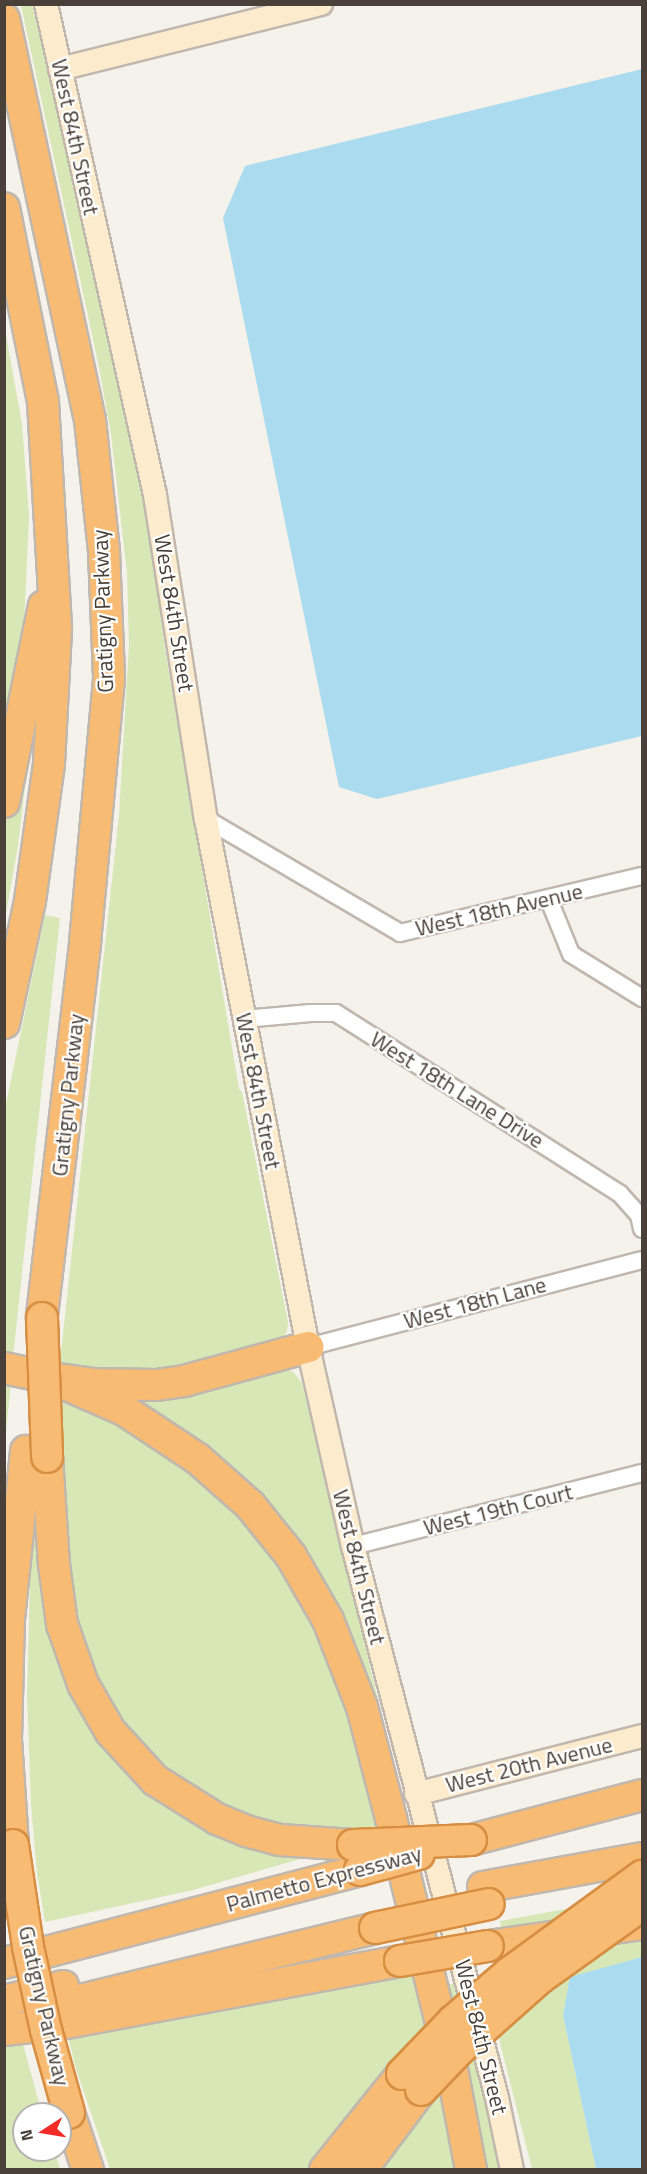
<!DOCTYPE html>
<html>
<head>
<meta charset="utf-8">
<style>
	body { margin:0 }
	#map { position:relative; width:647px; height:2174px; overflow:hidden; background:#f5f1eb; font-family:"Titillium Web",sans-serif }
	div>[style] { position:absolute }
	.green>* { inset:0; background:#d7e7b6 }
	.water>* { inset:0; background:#abdbee }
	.roads { filter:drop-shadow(2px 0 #c0b7ae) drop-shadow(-2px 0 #c0b7ae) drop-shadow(0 2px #c0b7ae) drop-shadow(0 -2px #c0b7ae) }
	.street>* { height:16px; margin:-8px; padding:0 8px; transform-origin:8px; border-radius:8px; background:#fff }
	.secondary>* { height:22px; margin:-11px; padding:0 11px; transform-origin:11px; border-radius:11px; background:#fcebcd }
	.highway>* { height:30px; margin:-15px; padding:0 15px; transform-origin:15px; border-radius:15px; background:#f8bb73 }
	.bridges { filter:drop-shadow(2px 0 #d78e42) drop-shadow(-2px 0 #d78e42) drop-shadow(0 2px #d78e42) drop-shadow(0 -2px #d78e42) }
	.highway-bridge>* { height:30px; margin:-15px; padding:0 15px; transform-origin:15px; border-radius:15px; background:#f8bb73 }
	span { translate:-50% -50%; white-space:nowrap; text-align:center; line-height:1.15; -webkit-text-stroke:4.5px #fff; paint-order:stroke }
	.street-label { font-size:22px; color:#494139 }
	.frame { position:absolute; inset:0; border:6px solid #494139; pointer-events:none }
	.north { position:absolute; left:12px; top:2102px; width:60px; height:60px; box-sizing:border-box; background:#fff; border:2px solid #b6b3b0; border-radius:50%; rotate:258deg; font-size:16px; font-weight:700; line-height:24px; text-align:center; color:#494139 }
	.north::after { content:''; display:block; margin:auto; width:21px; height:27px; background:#f12b26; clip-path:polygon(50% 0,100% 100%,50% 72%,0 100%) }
</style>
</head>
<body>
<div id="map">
	<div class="green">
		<div style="clip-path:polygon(21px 5px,32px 5px,128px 406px,148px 516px,165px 649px,239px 1089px,242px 1092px,288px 1322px,287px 1331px,281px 1342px,155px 1378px,59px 1371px,119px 815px,129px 645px,127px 573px,111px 434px,99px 367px)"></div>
		<div style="clip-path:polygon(4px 324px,22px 424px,29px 516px,24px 625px,4px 754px)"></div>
		<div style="clip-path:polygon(30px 744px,18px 846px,5px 919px,5px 820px,15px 783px)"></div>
		<div style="clip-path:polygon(45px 915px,60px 918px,13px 1357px,5px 1355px,5px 1109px)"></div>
		<div style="clip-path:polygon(279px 1367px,293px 1372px,302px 1383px,408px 1825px,348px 1636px,167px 1427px,129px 1394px)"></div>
		<div style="clip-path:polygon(5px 1380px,11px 1381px,5px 1442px)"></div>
		<div style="clip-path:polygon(58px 1392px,131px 1422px,248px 1515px,329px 1638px,384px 1829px,350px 1831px,303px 1830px,267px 1823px,239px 1814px,164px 1774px,108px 1709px,72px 1621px)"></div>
		<div style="clip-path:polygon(37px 1494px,43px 1522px,113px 1746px,314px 1855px,193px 1890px,45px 1922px,37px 1873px,31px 1804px,27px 1696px,31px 1547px)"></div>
		<div style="clip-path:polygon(642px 1895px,642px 1909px,502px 1932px,500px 1921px)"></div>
		<div style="clip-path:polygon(642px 1931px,642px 1957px,570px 1978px,563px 2015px,596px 2169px,532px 2169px,497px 2031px,521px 2009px,617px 1937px)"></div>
		<div style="clip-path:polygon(420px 1968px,435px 2025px,312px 2170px,110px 2169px,76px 2069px,67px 2032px)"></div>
		<div style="clip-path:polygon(453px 1984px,488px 2110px,500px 2169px,477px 2169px,445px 1985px)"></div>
		<div style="clip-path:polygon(22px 2040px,42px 2114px,24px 2114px,24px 2150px,54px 2150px,60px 2169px,5px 2170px,5px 2043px)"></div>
		<div style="clip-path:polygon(447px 2081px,463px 2169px,380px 2170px,418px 2114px)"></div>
	</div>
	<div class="water">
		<div style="clip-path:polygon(642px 69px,642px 736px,377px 799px,339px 787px,223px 218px,245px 166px)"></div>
		<div style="clip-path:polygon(642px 1957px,642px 2169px,596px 2169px,563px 2015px,570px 1977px)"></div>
	</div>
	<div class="roads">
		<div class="street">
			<div style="left:206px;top:819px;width:225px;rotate:30.4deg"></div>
			<div style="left:400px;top:933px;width:249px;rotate:-13.3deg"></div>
			<div style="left:549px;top:900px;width:58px;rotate:67.8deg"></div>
			<div style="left:571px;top:954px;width:84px;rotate:31.8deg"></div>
			<div style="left:244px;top:1019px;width:67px;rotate:-5.1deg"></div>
			<div style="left:311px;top:1013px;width:25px"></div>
			<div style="left:336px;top:1013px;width:337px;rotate:32.5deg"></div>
			<div style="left:620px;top:1194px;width:28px;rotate:48deg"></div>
			<div style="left:639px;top:1215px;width:14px;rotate:78deg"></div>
			<div style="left:308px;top:1347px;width:345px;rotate:-14.6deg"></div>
			<div style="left:353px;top:1546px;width:298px;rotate:-14.2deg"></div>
		</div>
		<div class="secondary">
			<div style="left:46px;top:4px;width:503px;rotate:77.48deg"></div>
			<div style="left:155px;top:495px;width:328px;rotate:81.1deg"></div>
			<div style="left:206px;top:819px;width:538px;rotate:79.07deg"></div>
			<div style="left:308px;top:1347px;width:204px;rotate:77.3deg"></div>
			<div style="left:353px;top:1546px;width:570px;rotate:75.38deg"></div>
			<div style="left:497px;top:2098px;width:74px;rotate:78.2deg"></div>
			<div style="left:60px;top:69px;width:269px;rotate:-14deg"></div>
			<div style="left:416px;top:1794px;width:233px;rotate:-14.4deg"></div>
		</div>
		<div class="highway">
			<div style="left:4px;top:19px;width:410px;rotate:77.9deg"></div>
			<div style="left:90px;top:420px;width:133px;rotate:83.9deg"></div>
			<div style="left:104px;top:552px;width:127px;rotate:87.7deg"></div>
			<div style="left:109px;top:679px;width:266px;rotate:95.2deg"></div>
			<div style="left:85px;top:944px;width:376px;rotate:96.6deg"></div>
			<div style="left:4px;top:208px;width:198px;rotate:78.6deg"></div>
			<div style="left:43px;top:402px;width:228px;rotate:86.7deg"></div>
			<div style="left:56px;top:630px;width:134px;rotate:93deg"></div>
			<div style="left:49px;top:764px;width:138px;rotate:97.9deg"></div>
			<div style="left:30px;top:901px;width:125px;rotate:102deg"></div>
			<div style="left:4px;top:802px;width:200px;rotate:-78.5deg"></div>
			<div style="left:4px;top:1368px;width:48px;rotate:12deg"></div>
			<div style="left:51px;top:1378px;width:42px;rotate:8.1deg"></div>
			<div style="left:93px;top:1384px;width:63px;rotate:0.9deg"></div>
			<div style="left:156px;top:1385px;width:28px;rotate:-8deg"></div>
			<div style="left:184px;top:1381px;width:129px;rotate:-15.3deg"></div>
			<div style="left:51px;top:1378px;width:80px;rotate:23.7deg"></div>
			<div style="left:124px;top:1410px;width:89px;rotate:33.5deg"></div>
			<div style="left:198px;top:1459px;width:69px;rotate:41.5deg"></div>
			<div style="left:250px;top:1505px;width:65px;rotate:51.2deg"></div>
			<div style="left:291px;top:1556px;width:74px;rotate:60deg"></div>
			<div style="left:328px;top:1620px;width:93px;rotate:68.7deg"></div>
			<div style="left:362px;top:1707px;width:115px;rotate:75.4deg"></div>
			<div style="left:391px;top:1818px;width:258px;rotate:76.3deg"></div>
			<div style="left:452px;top:2069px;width:103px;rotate:79.3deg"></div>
			<div style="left:47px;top:1457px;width:107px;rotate:86.3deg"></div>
			<div style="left:54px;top:1564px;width:61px;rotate:82.4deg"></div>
			<div style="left:62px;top:1624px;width:64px;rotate:70.7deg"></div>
			<div style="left:83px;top:1684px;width:54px;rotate:60.1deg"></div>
			<div style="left:110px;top:1731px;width:67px;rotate:47.4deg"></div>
			<div style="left:155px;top:1780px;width:73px;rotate:32.2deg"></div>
			<div style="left:217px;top:1819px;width:31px;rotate:22deg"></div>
			<div style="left:246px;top:1831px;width:35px;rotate:15deg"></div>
			<div style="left:280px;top:1840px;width:73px;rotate:3.9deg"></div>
			<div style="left:471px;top:1840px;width:177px;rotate:-14.7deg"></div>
			<div style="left:13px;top:1845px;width:106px;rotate:-93.8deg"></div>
			<div style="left:6px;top:1739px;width:120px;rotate:-88.6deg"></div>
			<div style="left:9px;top:1619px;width:169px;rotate:-84.2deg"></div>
			<div style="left:483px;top:1887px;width:162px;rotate:-10.3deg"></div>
			<div style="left:488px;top:1946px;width:156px;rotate:-8.1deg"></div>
			<div style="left:4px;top:1963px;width:368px;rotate:-14.6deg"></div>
			<div style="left:4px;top:2001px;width:61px;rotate:-14.3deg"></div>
			<div style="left:39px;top:2010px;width:346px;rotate:-13.7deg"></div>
			<div style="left:4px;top:2030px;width:62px;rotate:-6.4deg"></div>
			<div style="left:66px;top:2023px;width:340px;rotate:-10.5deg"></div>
			<div style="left:69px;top:2113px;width:60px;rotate:71.6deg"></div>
			<div style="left:325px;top:2170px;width:123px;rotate:-51.3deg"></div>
			<div style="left:361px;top:2170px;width:100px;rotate:-53.1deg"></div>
		</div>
	</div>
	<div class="bridges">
		<div class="highway-bridge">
			<div style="left:42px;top:1318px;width:139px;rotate:87.9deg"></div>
			<div style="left:13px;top:1845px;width:103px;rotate:81.6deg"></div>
			<div style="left:28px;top:1947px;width:85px;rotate:77.8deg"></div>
			<div style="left:46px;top:2030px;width:86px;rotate:74.5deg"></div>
			<div style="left:353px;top:1845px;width:118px;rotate:-2.4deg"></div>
			<div style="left:360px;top:1870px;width:61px;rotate:-15.2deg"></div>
			<div style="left:375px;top:1928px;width:116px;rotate:-11.9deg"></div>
			<div style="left:400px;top:1961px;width:89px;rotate:-9.7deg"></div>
			<div style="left:402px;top:2074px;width:74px;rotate:-46.1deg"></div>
			<div style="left:453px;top:2021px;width:74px;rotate:-40.6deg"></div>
			<div style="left:509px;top:1973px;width:165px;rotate:-36.1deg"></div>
			<div style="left:421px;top:2090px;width:57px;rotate:-46.4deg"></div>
			<div style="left:460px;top:2049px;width:107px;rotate:-41.6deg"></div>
			<div style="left:540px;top:1978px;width:125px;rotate:-35.6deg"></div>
		</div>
	</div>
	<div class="street-label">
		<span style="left:75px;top:137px;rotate:78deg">West 84th Street</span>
		<span style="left:103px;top:611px;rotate:-92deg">Gratigny Parkway</span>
		<span style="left:174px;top:613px;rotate:81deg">West 84th Street</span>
		<span style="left:499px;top:910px;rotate:-13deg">West 18th Avenue</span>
		<span style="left:457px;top:1090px;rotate:32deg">West 18th Lane Drive</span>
		<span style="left:258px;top:1091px;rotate:79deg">West 84th Street</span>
		<span style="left:68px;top:1095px;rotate:-84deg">Gratigny Parkway</span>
		<span style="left:475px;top:1303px;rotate:-15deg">West 18th Lane</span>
		<span style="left:498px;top:1510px;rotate:-14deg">West 19th Court</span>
		<span style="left:359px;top:1567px;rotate:76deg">West 84th Street</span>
		<span style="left:529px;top:1765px;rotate:-14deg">West 20th Avenue</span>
		<span style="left:324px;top:1879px;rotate:-15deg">Palmetto Expressway</span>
		<span style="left:44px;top:2006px;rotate:77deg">Gratigny Parkway</span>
		<span style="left:481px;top:2037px;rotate:76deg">West 84th Street</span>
	</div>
	<div class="frame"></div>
	<div class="north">N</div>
</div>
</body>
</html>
